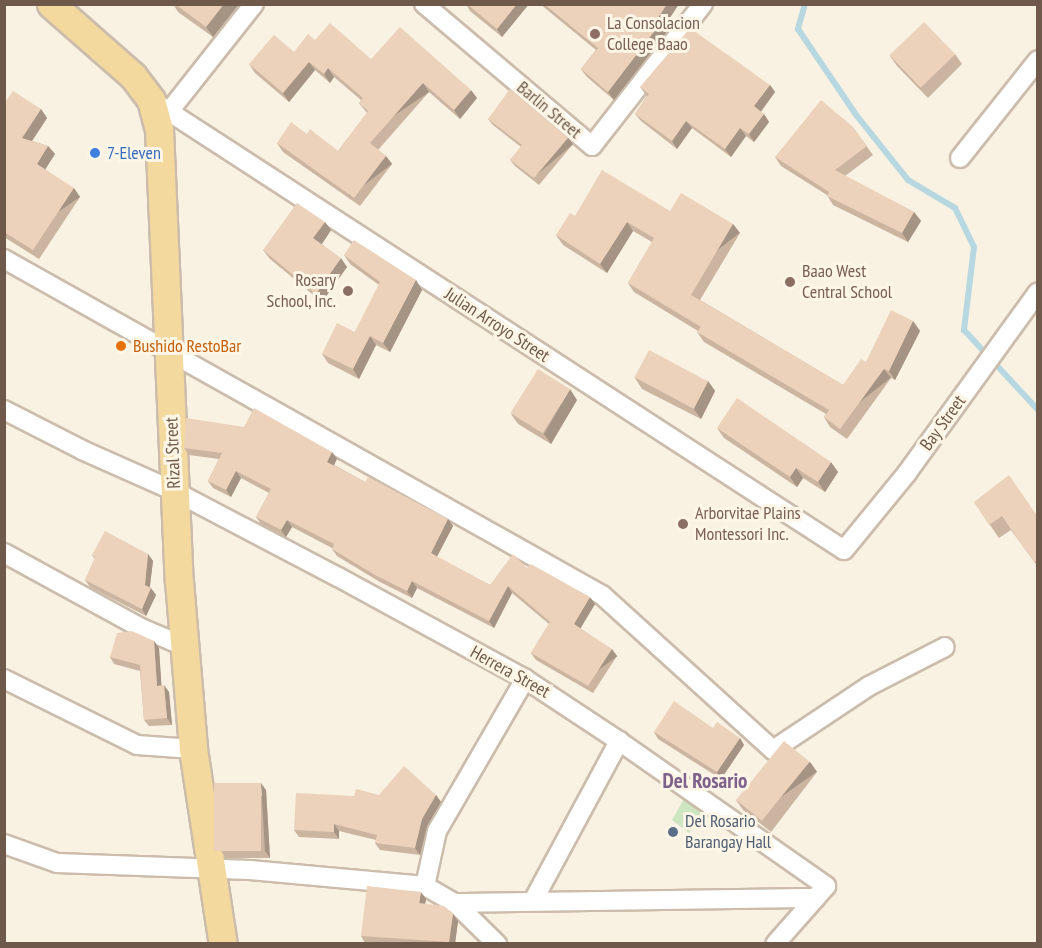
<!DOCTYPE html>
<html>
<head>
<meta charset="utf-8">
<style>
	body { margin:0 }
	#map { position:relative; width:1042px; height:948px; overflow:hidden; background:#f9f1e1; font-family:"PT Sans Narrow",sans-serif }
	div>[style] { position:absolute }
	.green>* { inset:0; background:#cde5c1 }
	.stream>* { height:6px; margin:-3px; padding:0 3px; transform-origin:3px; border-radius:3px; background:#b8d8e1 }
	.roads { filter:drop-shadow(2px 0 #cbbcac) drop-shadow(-2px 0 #cbbcac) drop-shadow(0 2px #cbbcac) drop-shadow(0 -2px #cbbcac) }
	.minor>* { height:18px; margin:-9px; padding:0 9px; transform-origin:9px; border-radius:9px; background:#fff }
	.primary>* { height:27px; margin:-13.5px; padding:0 13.5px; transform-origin:13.5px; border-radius:13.5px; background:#f3d99e }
	.wall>* { inset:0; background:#cbb5a1 }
	.shaded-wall>* { inset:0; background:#a59383; transform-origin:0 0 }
	.building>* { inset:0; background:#ecd2bb; transform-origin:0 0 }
	.dots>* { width:16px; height:16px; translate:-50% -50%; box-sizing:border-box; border:3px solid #fdf5e6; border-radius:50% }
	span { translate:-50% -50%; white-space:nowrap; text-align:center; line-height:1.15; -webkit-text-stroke:6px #fdf5e6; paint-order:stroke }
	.education-label { font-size:18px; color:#785e54 }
	.left { translate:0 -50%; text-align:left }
	.right { translate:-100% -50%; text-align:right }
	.street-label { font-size:18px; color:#6e594a }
	.shop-label { font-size:18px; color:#366cbe }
	.food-label { font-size:18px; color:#c56008 }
	.service-label { font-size:18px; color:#4e5e75 }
	.quarter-label { font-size:21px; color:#7f628b; font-weight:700 }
	.frame { position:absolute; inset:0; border:6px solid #6e594a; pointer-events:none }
</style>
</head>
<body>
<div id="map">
	<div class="green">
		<div style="clip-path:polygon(685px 797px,706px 811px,689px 833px,672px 820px)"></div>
	</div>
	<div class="stream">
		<div style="left:805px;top:4px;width:26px;rotate:106deg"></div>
		<div style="left:798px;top:29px;width:105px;rotate:55.9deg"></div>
		<div style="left:857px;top:116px;width:82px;rotate:51.4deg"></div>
		<div style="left:908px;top:180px;width:55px;rotate:30.8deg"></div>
		<div style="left:955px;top:208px;width:43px;rotate:64deg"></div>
		<div style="left:974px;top:247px;width:84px;rotate:96.9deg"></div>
		<div style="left:964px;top:330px;width:109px;rotate:47.2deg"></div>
	</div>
	<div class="roads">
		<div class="minor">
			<div style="left:424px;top:4px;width:220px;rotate:40.2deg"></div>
			<div style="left:592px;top:146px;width:180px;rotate:-52deg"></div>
			<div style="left:151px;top:100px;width:826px;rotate:33deg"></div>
			<div style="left:844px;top:550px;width:99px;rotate:-50.7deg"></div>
			<div style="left:907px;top:473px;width:223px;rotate:-54.1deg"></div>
			<div style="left:171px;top:109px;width:134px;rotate:-51.7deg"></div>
			<div style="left:960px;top:158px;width:125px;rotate:-51.5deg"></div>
			<div style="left:4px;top:259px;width:686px;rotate:29.33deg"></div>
			<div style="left:602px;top:595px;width:231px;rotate:42.2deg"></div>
			<div style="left:773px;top:750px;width:115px;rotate:-33.7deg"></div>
			<div style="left:869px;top:686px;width:85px;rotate:-27.2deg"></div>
			<div style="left:4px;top:410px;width:88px;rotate:27.1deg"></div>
			<div style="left:82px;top:450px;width:101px;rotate:24deg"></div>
			<div style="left:174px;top:491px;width:185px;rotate:27.7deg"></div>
			<div style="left:338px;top:577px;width:213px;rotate:28.6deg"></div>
			<div style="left:525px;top:679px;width:113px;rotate:33.4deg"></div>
			<div style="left:619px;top:741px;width:253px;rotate:35deg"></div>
			<div style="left:826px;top:886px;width:77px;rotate:131.3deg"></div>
			<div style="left:4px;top:553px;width:156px;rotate:28.7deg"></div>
			<div style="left:141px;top:628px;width:49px;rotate:22.9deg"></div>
			<div style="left:4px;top:679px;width:148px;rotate:26.4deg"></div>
			<div style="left:137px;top:745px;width:56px;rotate:4.1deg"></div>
			<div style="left:4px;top:844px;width:56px;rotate:19.7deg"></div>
			<div style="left:57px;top:863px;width:193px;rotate:2.1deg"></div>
			<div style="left:250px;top:870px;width:176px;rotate:5.2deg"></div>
			<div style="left:425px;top:886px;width:34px;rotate:30deg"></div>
			<div style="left:455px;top:903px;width:59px;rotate:44.3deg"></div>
			<div style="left:425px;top:886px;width:56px;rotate:-77.7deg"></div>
			<div style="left:437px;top:831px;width:176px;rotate:-59.9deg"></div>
			<div style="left:533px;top:901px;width:182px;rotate:-61.7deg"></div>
			<div style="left:455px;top:903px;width:361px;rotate:-0.8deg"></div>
		</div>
		<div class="primary">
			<div style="left:51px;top:4px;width:109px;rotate:41.3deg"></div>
			<div style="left:133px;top:76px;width:30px;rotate:53deg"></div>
			<div style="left:151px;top:100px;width:30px;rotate:75deg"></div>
			<div style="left:159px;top:129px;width:452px;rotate:87.5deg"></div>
			<div style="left:179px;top:581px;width:169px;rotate:85.2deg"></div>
			<div style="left:193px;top:749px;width:197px;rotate:81.3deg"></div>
		</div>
	</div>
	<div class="wall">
		<div style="clip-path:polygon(173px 4px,239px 4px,213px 37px,178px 12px)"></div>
		<div style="clip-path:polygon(466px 4px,529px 4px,502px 37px,470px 11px)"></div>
		<div style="clip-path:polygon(540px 4px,679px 4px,663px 28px,666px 33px,614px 100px,587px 77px,581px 69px,596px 50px)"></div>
		<div style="clip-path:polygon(315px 40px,371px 59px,477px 98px,460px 119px,429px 92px,378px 150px,386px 156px,392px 164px,360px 206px,283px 152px,277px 143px,307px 134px,338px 151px,367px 113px,359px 103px,361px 100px,334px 77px,330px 83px,315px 70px,289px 102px,255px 73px,249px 64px,294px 52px)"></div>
		<div style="clip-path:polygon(955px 54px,962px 64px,928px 98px,897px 66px,890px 56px)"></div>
		<div style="clip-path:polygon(770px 85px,775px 92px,761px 112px,764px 114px,769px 122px,754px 142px,746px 136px,731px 157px,692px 128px,677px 149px,641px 121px,635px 114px,647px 96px,640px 87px)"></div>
		<div style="clip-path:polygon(4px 104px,41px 109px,47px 118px,32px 141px,48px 146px,55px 154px,45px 169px,80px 197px,39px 259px,4px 237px)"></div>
		<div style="clip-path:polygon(488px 119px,568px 138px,573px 144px,539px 185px,515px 166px,510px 160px,521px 147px,493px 125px)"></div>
		<div style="clip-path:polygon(852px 126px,873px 155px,845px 176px,914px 212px,921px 221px,908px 242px,833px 205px,827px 195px,781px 166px,775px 157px)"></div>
		<div style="clip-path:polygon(670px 211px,733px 224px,740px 233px,700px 300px,843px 385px,866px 362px,913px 321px,920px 331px,895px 380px,891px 378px,847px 439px,830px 427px,824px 417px,826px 414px,704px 342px,697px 332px,698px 331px,634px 292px,628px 283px,652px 242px,633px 231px,607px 273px,563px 245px,556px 235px,575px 216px)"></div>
		<div style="clip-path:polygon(325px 222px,331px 230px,322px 244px,347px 267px,322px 302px,270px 259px,263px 250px)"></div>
		<div style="clip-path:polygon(344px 255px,416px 280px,422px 290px,390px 352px,376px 345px,359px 379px,328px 363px,322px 354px,355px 332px,379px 285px,350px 264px)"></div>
		<div style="clip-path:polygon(635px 378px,708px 381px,715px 391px,701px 419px,642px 389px)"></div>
		<div style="clip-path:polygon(577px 400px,551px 444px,518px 424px,511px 414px)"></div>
		<div style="clip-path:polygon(717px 428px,838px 472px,825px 492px,803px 478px,797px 487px,724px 438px)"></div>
		<div style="clip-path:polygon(184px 448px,332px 452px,337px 459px,334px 465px,365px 482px,448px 519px,453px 526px,437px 557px,490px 585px,527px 568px,595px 604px,580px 628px,617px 656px,593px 693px,536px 660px,531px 653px,549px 624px,512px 593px,494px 628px,417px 588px,412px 598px,380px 582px,337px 556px,332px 549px,332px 548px,292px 527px,286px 537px,261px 524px,256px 517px,269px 493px,241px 478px,231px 497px,213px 488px,208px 481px,219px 459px,189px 455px)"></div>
		<div style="clip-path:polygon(974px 502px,1038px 517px,1038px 567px,1011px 530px,999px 538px)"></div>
		<div style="clip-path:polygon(148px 554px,153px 561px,150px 587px,156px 595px,146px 616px,90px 587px,85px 580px,95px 559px,92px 555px)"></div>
		<div style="clip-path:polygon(154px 641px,159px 648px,161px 685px,169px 692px,172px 725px,149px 726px,144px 720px,140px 671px,114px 664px,110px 657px)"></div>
		<div style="clip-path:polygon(654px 732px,740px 738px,744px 745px,721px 779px,658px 739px)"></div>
		<div style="clip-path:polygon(810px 762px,817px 772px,771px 832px,743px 810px,736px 800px)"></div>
		<div style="clip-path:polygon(266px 790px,270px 858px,226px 858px,221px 851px)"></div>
		<div style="clip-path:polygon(379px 795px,436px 795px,441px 802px,427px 826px,420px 855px,380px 850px,375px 843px,376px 840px,339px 831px,339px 839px,299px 837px,294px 830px,354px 796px)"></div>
		<div style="clip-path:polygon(426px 899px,425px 904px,453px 914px,458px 921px,455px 944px,365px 943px,361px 936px)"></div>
	</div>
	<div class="shaded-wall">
		<div style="clip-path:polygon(224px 4px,239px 4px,213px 37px,206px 27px)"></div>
		<div style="clip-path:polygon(517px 4px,529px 4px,502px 37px,497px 29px)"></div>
		<div style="clip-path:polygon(667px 4px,679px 4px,663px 28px,666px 33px,614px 100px,608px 92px)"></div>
		<div style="clip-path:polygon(309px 62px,315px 70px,289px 102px,283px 93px)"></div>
		<div style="clip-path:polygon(328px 68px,334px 77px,330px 83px,324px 74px)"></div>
		<div style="left:423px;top:83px;width:11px;height:80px;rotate:56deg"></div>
		<div style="clip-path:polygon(770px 85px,775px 92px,759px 114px,754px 106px)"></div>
		<div style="clip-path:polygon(471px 90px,477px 98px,460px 119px,454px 110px)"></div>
		<div style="clip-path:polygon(41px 109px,47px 118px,28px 147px,22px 138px)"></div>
		<div style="clip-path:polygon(764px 114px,769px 122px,754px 142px,749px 134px)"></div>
		<div style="clip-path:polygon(686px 121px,692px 128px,677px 149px,672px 141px)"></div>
		<div style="clip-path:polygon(740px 128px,746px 136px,731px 157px,725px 149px)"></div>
		<div style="left:568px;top:138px;width:8px;height:52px;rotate:50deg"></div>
		<div style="clip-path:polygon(48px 146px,55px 154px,43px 173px,37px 164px)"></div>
		<div style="left:386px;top:156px;width:10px;height:53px;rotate:53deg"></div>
		<div style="left:74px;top:188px;width:11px;height:74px;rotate:56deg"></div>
		<div style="clip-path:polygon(914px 212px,921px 221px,908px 242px,902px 233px)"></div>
		<div style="clip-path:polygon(325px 222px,331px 230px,320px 247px,313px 238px)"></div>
		<div style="clip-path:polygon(627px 222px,633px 231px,607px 273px,600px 264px)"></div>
		<div style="left:733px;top:224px;width:11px;height:82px;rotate:52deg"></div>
		<div style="clip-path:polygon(341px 258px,347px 267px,322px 302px,316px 294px)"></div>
		<div style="clip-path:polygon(416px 280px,422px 290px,390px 352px,383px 343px)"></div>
		<div style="clip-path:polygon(913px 321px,920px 331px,895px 380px,889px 371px)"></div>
		<div style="clip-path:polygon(370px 336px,376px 345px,359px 379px,353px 369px)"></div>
		<div style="left:884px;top:369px;width:11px;height:74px;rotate:52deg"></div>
		<div style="clip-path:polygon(708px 381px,715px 391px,701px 419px,694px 409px)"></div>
		<div style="clip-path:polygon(570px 389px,577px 400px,551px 444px,544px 434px)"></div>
		<div style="clip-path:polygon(332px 452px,337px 459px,332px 469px,327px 462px)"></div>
		<div style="clip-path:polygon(831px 462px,838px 472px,825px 492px,818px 482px)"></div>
		<div style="clip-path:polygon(796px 468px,803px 478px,797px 487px,790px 477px)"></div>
		<div style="clip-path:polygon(236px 471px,241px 478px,231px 497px,226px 490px)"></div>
		<div style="clip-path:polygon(448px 519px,453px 526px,435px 560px,431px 553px)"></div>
		<div style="clip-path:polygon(287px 520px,292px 527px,286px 537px,281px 530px)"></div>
		<div style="clip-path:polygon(148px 554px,153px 561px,149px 592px,151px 588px,156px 595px,146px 616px,142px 609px)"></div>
		<div style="clip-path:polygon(412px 581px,417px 588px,412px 598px,407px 591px)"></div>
		<div style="clip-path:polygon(508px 586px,512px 593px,494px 628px,489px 621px)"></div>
		<div style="clip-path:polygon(590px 597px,595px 604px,579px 631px,574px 624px)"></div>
		<div style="clip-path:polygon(154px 641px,159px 648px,162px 693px,157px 686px)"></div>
		<div style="left:612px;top:649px;width:9px;height:44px;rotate:54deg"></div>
		<div style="clip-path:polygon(164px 685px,169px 692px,172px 725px,167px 718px)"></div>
		<div style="clip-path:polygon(740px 738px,744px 745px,721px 779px,717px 772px)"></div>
		<div style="left:810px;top:762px;width:12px;height:76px;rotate:55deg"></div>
		<div style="clip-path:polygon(261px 783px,266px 790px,270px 858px,265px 851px)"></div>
		<div style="clip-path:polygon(436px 795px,441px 802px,427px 826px,420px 855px,415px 848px,422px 819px)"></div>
		<div style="clip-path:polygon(334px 824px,339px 831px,339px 839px,334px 832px)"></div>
		<div style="clip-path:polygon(421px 892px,426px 899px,424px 910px,419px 903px)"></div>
		<div style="clip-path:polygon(453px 914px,458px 921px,455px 944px,450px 944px,449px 942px)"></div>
	</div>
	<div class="building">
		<div style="clip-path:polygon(175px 4px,224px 4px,206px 27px)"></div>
		<div style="clip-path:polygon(467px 4px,517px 4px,497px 29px)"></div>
		<div style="clip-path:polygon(544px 4px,667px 4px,656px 21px,660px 24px,608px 92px,581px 69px,598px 48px)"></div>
		<div style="left:924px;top:22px;width:45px;height:48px;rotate:46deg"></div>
		<div style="clip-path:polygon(330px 23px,371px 59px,400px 27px,471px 90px,454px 110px,423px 83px,370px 143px,386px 156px,354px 198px,277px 143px,291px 122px,307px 134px,310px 129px,338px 151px,368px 111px,359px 103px,363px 98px,328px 68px,324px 74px,309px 62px,283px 93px,249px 64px,274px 35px,294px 52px,308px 34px,315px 40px)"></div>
		<div style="clip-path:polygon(690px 28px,770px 85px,754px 106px,764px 114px,749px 134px,740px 128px,725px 149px,686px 121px,672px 141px,635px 114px,649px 94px,640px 87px)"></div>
		<div style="clip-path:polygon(510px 89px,568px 138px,534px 178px,510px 160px,522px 145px,488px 119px)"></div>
		<div style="clip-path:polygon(13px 91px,41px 109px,22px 138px,48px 146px,37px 164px,74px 188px,33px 250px,4px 232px,4px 104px)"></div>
		<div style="clip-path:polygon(821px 100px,852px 126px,867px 146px,835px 170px,914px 212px,902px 233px,827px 196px,829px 192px,775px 157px)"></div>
		<div style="clip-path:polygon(602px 170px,670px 211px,681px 193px,733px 224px,691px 295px,843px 385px,861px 359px,866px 362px,891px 310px,913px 321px,889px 371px,884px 369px,840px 429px,824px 417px,829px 410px,697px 332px,701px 327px,628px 283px,654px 238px,627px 222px,600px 264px,556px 235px,570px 213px,575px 216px)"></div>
		<div style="clip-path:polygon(297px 203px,325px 222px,313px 238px,341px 258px,316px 294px,263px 250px)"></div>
		<div style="clip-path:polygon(354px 240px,416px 280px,383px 343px,370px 336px,353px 369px,322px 354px,337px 323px,355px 332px,380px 282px,344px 255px)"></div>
		<div style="left:649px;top:350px;width:67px;height:31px;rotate:28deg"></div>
		<div style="left:538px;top:369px;width:38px;height:52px;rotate:32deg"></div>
		<div style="clip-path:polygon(737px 398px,831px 462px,818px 482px,796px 468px,790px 477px,717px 428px)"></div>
		<div style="clip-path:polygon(254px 408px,332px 452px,327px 462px,365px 482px,368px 477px,448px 519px,431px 553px,490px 585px,513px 554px,527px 568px,531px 564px,590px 597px,574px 624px,612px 649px,588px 686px,531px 653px,550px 622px,508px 586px,489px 621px,412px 581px,407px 591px,375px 575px,332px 549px,334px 544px,287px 520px,281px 530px,256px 517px,271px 489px,236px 471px,226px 490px,208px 481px,222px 453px,184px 448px,186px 418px,244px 427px)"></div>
		<div style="clip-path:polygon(1009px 475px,1038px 517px,1038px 560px,1034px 562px,1002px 516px,989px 525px,974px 502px)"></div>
		<div style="clip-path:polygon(105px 531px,148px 554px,145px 585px,151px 588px,142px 609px,85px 580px,95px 557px,92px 555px)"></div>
		<div style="clip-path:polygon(132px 631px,154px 641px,157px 686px,164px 685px,167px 718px,144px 720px,140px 665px,110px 657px,117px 633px)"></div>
		<div style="clip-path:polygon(674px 701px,713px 728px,717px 722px,740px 738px,717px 772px,654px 732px)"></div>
		<div style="left:784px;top:741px;width:33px;height:76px;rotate:39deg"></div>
		<div style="clip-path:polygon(404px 766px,436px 795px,422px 819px,415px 848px,375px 843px,377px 835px,334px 824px,334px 832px,294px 830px,296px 793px,354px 796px,356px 789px,379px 795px)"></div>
		<div style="left:214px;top:783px;width:47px;height:68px"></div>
		<div style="clip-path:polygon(367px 886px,421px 892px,419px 903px,444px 906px,453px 914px,449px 942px,361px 936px)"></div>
	</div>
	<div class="dots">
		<div style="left:595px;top:34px;background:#8d6e63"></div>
		<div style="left:95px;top:153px;background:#3f7fe0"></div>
		<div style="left:790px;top:282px;background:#8d6e63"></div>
		<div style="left:348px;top:291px;background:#8d6e63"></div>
		<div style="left:121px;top:346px;background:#e8710a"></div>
		<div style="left:683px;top:524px;background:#8d6e63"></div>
		<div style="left:673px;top:832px;background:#5c6f8a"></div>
	</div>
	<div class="education-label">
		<span class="left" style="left:607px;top:34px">La Consolacion<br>College Baao</span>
		<span class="left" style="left:802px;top:282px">Baao West<br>Central School</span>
		<span class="right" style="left:336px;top:291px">Rosary<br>School, Inc.</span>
		<span class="left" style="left:695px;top:524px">Arborvitae Plains<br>Montessori Inc.</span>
	</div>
	<div class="street-label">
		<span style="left:549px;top:110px;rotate:40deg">Barlin Street</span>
		<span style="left:497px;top:325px;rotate:33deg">Julian Arroyo Street</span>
		<span style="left:943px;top:423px;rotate:-54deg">Bay Street</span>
		<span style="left:173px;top:453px;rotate:-92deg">Rizal Street</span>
		<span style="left:510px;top:672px;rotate:29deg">Herrera Street</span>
	</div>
	<div class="shop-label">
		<span class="left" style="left:107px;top:153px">7-Eleven</span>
	</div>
	<div class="food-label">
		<span class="left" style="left:133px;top:346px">Bushido RestoBar</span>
	</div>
	<div class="service-label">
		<span class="left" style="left:685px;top:832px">Del Rosario<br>Barangay Hall</span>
	</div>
	<div class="quarter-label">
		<span style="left:705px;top:781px">Del Rosario</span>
	</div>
	<div class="frame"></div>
</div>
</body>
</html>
